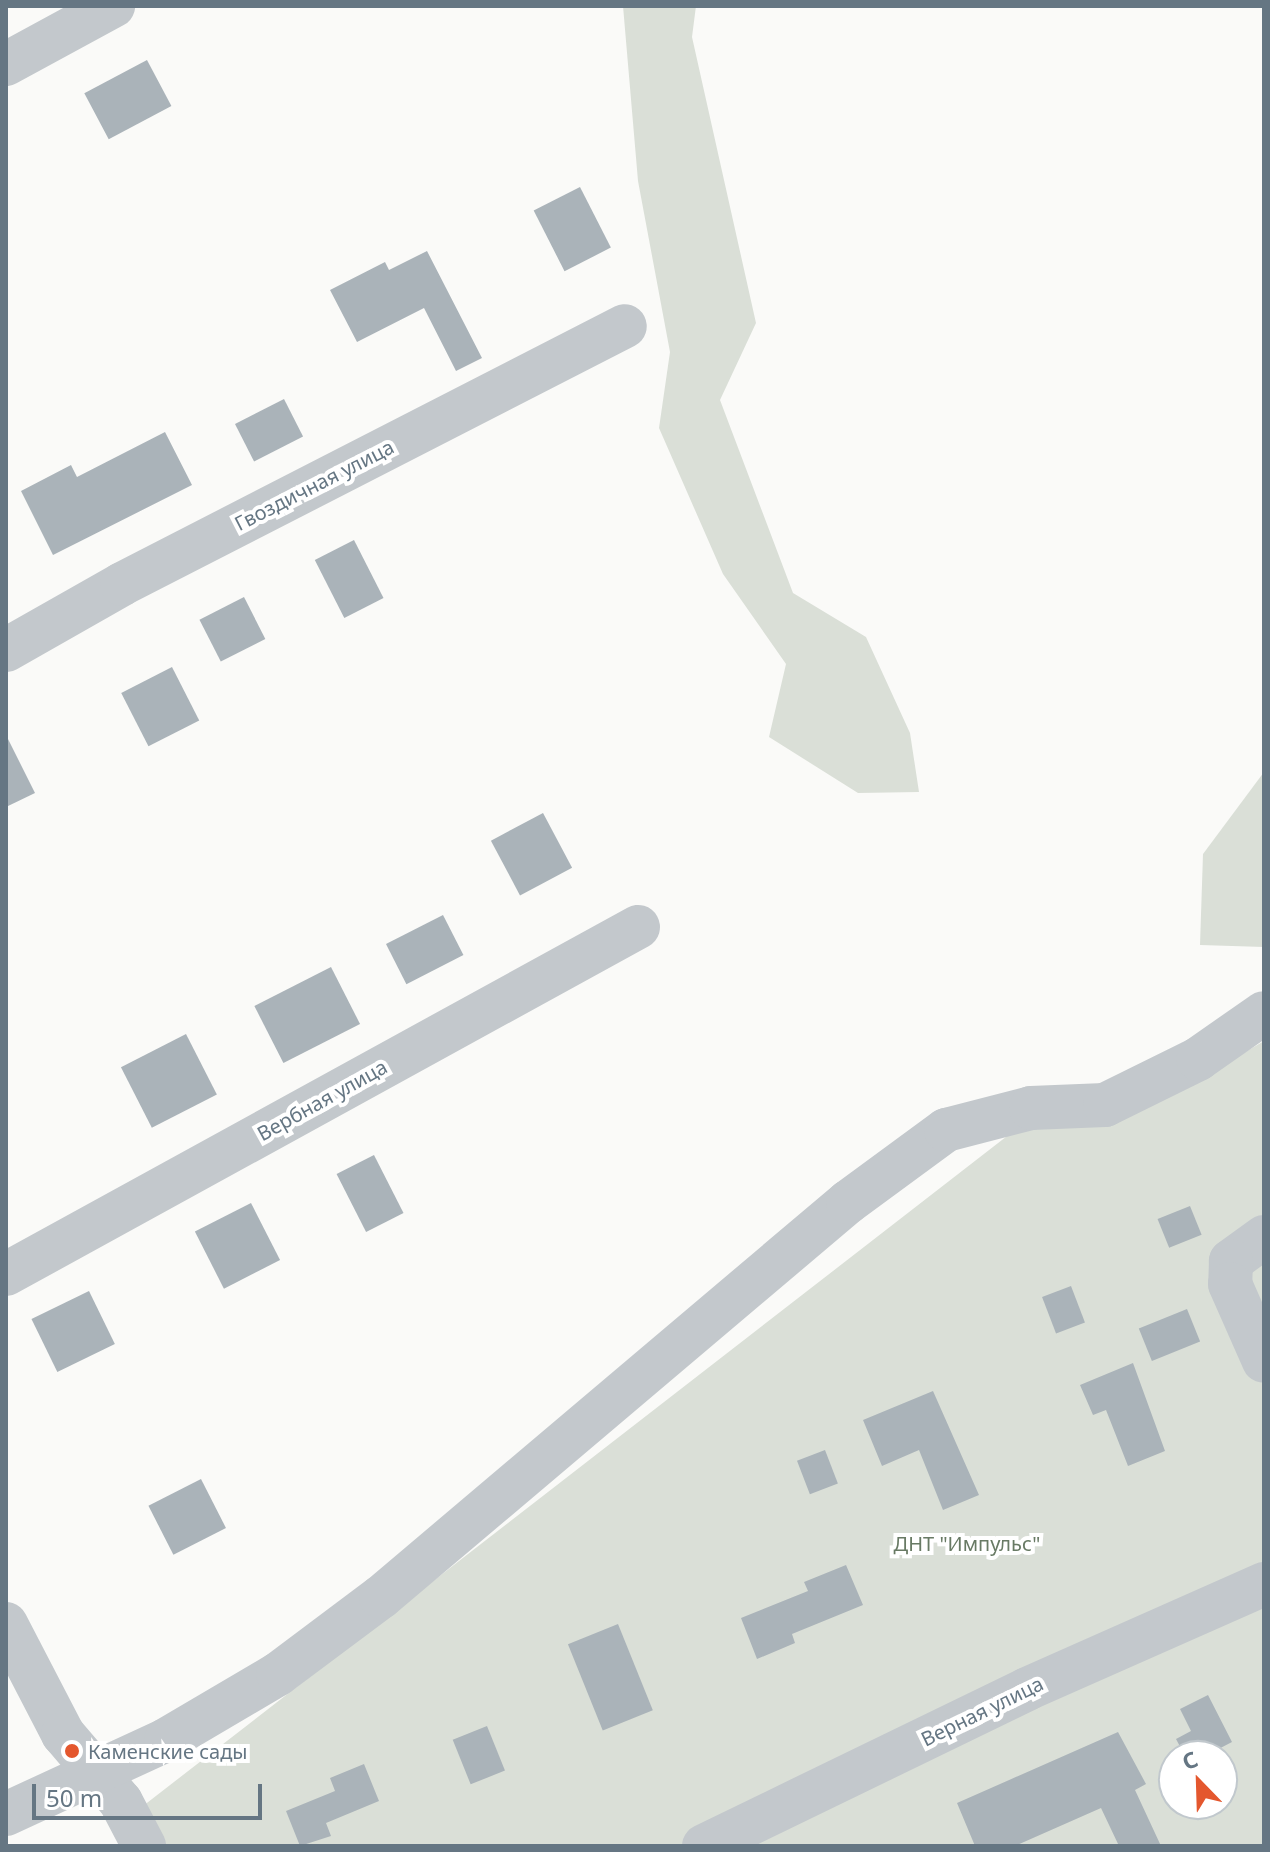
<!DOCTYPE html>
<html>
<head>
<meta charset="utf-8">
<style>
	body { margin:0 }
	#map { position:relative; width:1270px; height:1852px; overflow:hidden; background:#fafaf8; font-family:"Noto Sans",sans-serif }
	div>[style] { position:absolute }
	.green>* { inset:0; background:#dadfd7 }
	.building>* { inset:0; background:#aab3b9; transform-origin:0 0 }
	.minor>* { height:44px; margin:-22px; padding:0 22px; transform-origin:22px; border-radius:22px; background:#c3c8cc }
	.dots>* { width:22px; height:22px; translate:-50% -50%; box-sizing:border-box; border:4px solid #fff; border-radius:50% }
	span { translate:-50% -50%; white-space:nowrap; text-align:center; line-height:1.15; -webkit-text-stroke:8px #fff; paint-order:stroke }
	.street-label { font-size:20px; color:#657683 }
	.park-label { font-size:20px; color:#687a64 }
	.poi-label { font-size:20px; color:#657683 }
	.left { translate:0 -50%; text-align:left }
	.frame { position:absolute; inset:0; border:8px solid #657683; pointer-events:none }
	.north { position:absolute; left:1158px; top:1740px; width:80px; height:80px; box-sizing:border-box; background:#fff; border:2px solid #c1c8cd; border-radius:50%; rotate:337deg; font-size:22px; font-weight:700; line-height:32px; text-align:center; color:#657683 }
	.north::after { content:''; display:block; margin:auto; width:28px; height:36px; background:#e4572e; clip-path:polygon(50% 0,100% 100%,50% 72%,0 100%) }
	.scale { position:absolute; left:32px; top:1784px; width:230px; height:36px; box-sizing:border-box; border:4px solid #657683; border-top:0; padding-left:10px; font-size:24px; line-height:28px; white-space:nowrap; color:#657683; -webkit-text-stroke:6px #fff; paint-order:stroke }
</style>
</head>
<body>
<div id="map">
	<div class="green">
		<div style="clip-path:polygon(623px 6px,696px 6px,692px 37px,756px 323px,720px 400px,793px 593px,866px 637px,910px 733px,919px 792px,858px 793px,769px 737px,786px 664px,723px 574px,659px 428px,670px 352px,638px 181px)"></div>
		<div style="clip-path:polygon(1264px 772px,1264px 947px,1200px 945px,1203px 854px)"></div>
		<div style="clip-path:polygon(evenodd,1264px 1041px,1264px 1846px,160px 1846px,143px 1806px,1011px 1133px,1184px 1088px,1264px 1041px,1174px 1756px,1222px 1756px,1222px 1804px,1174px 1804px,1174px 1756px)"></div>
	</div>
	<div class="building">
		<div style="left:147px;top:60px;width:52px;height:71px;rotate:62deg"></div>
		<div style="left:580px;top:187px;width:68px;height:52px;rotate:63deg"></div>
		<div style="clip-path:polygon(427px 251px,482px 358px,456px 371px,424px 308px,357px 342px,330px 290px,385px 262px,389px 270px)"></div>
		<div style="left:284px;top:399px;width:42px;height:55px;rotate:63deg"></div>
		<div style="clip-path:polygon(165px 432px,192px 485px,53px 555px,21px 491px,71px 465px,77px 477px)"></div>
		<div style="left:354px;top:540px;width:65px;height:44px;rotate:63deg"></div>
		<div style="left:244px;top:597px;width:47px;height:50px;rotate:63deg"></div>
		<div style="left:172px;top:667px;width:60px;height:57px;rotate:63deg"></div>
		<div style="clip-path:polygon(6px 735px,35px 793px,6px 807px)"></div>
		<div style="left:543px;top:813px;width:62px;height:59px;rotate:62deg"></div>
		<div style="left:443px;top:915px;width:45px;height:64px;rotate:63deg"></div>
		<div style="left:331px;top:967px;width:64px;height:86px;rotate:63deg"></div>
		<div style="left:186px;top:1034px;width:68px;height:73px;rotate:63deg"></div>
		<div style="left:374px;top:1155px;width:65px;height:42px;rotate:63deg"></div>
		<div style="left:251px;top:1203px;width:64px;height:63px;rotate:63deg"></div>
		<div style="left:1190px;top:1206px;width:31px;height:35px;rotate:68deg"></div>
		<div style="left:1071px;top:1286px;width:39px;height:31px;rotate:69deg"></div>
		<div style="left:89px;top:1291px;width:59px;height:64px;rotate:64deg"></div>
		<div style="left:1187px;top:1309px;width:35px;height:52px;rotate:68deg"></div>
		<div style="clip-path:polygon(1133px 1363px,1165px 1451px,1128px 1466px,1106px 1410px,1093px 1415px,1080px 1385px)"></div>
		<div style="clip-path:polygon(933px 1391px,979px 1495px,943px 1510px,919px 1450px,882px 1466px,863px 1420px)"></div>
		<div style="left:825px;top:1450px;width:36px;height:30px;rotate:69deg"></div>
		<div style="left:201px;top:1479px;width:55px;height:59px;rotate:63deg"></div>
		<div style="clip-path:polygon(846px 1565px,863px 1605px,792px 1634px,795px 1643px,757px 1659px,741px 1618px,808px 1591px,804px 1582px)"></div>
		<div style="left:618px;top:1624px;width:93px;height:54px;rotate:68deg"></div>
		<div style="clip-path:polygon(1208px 1695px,1232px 1742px,1205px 1756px,1185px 1756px,1176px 1739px,1191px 1731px,1180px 1709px)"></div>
		<div style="left:487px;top:1726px;width:48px;height:37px;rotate:68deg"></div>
		<div style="clip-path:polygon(1118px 1732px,1146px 1784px,1135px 1790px,1161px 1846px,1119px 1846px,1101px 1808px,1015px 1846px,975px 1846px,957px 1803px)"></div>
		<div style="clip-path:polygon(364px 1764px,379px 1801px,326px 1823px,331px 1836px,300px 1846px,286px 1811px,335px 1791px,330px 1778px)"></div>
	</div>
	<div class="minor">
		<div style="left:6px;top:64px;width:122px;rotate:-28.5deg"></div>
		<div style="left:6px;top:650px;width:133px;rotate:-29.6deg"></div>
		<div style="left:122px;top:584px;width:565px;rotate:-27.15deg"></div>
		<div style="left:1264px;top:1237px;width:41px;rotate:144deg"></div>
		<div style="left:1231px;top:1261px;width:23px;rotate:92deg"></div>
		<div style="left:1230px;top:1284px;width:84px;rotate:66.2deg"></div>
		<div style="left:6px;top:1274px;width:721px;rotate:-28.77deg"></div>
		<div style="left:6px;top:1624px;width:124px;rotate:62.6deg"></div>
		<div style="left:63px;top:1734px;width:89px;rotate:49.5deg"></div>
		<div style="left:121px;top:1802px;width:50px;rotate:62.4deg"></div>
		<div style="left:6px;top:1814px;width:176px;rotate:-24.8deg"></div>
		<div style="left:166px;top:1740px;width:130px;rotate:-30.5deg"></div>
		<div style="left:278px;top:1674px;width:129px;rotate:-36.8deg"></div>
		<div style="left:381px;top:1597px;width:612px;rotate:-40.23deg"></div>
		<div style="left:848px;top:1202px;width:122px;rotate:-36.3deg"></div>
		<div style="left:946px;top:1130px;width:88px;rotate:-14.5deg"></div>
		<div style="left:1031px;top:1108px;width:74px;rotate:-2.3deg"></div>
		<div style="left:1105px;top:1105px;width:104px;rotate:-26.3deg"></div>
		<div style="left:1198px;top:1059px;width:80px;rotate:-34.9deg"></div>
		<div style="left:704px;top:1846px;width:359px;rotate:-25.9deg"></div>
		<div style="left:1027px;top:1689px;width:259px;rotate:-23.9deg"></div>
	</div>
	<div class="dots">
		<div style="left:72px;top:1751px;background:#e4572e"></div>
	</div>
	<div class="street-label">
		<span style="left:314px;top:485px;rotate:-27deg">Гвоздичная улица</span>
		<span style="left:322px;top:1100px;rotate:-29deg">Вербная улица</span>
		<span style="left:982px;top:1711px;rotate:-26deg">Верная улица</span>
	</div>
	<div class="park-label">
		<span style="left:967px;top:1543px">ДНТ "Импульс"</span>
	</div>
	<div class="poi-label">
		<span class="left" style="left:88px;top:1751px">Каменские сады</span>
	</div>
	<div class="frame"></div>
	<div class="north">С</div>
	<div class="scale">50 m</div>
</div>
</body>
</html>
